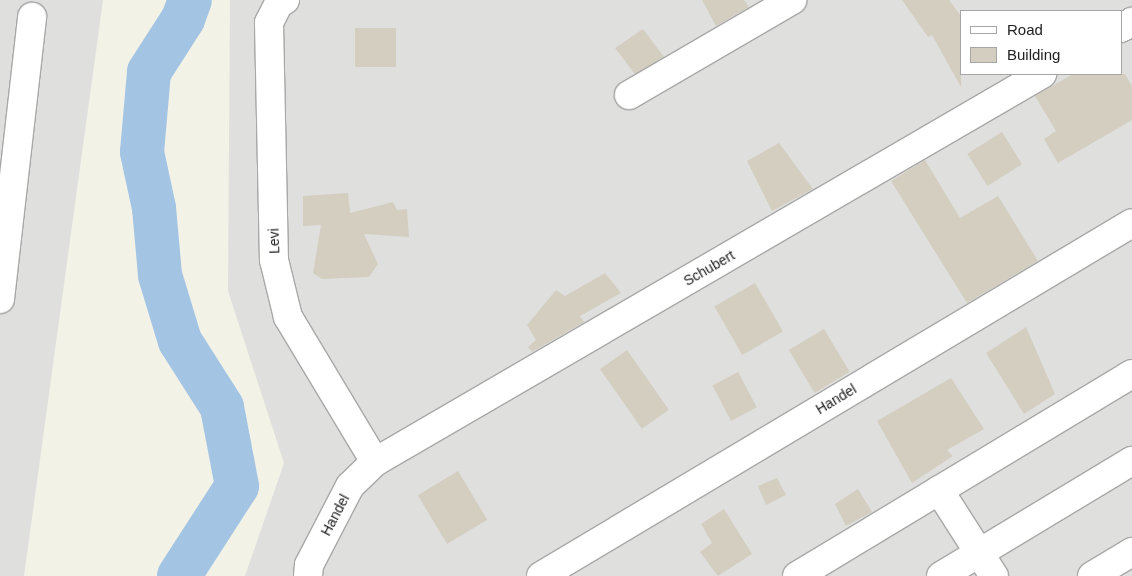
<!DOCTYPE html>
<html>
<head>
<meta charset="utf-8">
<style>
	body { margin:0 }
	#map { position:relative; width:1132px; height:576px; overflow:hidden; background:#f2f2e7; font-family:Arial,sans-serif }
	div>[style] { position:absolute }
	.residential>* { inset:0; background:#dfdfde }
	.river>* { height:44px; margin:-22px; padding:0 22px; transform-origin:22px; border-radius:22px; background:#a4c4e4 }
	.building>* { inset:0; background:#d3cec0; transform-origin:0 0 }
	.roads { filter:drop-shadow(1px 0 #a8a8a8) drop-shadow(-1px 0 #a8a8a8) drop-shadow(0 1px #a8a8a8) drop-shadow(0 -1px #a8a8a8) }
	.minor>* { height:28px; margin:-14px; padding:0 14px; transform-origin:14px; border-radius:14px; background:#fff }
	span { translate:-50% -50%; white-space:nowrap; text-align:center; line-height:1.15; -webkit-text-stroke:4px #fff; paint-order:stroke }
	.street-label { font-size:14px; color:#212121 }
	.legend { position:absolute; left:960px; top:10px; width:162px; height:65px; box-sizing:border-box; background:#fff; border:1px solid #a6a6a6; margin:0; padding:6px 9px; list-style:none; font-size:15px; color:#212121 }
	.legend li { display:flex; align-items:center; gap:10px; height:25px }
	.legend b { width:25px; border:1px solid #a6a6a6 }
</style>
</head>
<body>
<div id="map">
	<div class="residential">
		<div style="clip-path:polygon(0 0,103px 0,24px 576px,0 576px)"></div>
		<div style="clip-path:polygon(evenodd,230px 0,1132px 0,1132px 576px,245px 576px,284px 463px,228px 291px,230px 0,961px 11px,1121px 11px,1121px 74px,961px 74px,961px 11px)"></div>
	</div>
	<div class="river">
		<div style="left:179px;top:576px;width:107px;rotate:-57.2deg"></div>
		<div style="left:237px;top:486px;width:80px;rotate:-100.8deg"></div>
		<div style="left:222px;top:407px;width:78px;rotate:-122.5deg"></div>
		<div style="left:180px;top:341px;width:69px;rotate:-106.9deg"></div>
		<div style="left:160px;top:275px;width:67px;rotate:-95.1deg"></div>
		<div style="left:154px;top:208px;width:57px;rotate:-102.1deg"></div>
		<div style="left:142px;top:152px;width:80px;rotate:-85deg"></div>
		<div style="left:149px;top:72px;width:63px;rotate:-57.3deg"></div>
		<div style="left:183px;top:19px;width:20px;rotate:-70deg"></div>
	</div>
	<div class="building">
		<div style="clip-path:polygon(702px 0,744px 0,749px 7px,716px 26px)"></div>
		<div style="clip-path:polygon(902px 0,949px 0,961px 16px,961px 87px,932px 35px,928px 37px)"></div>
		<div style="left:355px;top:28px;width:41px;height:39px"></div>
		<div style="clip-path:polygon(643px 29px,664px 57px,635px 74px,615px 48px)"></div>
		<div style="clip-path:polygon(1073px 74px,1125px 74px,1132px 86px,1132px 120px,1058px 163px,1044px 139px,1056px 131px,1035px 96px)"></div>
		<div style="left:1002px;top:132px;width:38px;height:41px;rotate:58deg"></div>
		<div style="clip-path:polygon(779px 143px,813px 189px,772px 211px,747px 161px)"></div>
		<div style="clip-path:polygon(925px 160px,960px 218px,998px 196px,1038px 261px,967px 303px,891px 181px)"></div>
		<div style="clip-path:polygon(348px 193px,350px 213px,393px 202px,397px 210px,407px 209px,409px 237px,364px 234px,378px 264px,369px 277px,322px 279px,313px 273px,321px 225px,303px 226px,303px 196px)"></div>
		<div style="clip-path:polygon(605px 273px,621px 293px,580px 316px,584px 322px,532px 352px,528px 347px,536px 340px,527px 325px,556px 290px,565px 296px)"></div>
		<div style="left:755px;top:283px;width:56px;height:47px;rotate:60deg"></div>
		<div style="clip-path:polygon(1026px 327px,1055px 394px,1024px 414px,986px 353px)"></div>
		<div style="left:824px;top:329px;width:50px;height:41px;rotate:59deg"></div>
		<div style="left:627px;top:350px;width:73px;height:33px;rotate:55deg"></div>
		<div style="left:738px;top:372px;width:40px;height:29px;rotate:62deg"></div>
		<div style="clip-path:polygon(951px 378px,984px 429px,947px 450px,953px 456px,912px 483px,877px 421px)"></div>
		<div style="left:458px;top:471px;width:57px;height:47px;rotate:59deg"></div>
		<div style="clip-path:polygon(777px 478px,786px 495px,766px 505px,758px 486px)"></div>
		<div style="clip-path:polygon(858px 489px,872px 512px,846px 526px,835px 504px)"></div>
		<div style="clip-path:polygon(724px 509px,752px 554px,718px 576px,700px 552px,712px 543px,701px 524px)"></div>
	</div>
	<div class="roads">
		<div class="minor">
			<div style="left:285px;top:0;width:7px;rotate:153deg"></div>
			<div style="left:279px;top:3px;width:22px;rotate:117deg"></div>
			<div style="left:269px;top:23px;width:237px;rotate:88.8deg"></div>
			<div style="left:274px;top:260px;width:59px;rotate:76.2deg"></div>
			<div style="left:288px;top:317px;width:169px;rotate:59deg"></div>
			<div style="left:1121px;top:28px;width:13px;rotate:-29deg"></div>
			<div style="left:629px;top:95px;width:189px;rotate:-30.2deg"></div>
			<div style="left:0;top:299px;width:284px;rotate:-83.5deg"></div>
			<div style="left:939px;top:490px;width:102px;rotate:57.4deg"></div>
			<div style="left:308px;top:576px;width:11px;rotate:-85deg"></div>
			<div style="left:309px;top:565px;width:89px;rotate:-62.6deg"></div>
			<div style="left:350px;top:486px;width:35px;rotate:-44deg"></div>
			<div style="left:375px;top:462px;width:772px;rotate:-30.19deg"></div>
			<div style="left:541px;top:576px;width:688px;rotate:-30.85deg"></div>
			<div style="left:797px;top:576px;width:391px;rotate:-31.1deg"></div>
			<div style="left:941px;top:576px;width:223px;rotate:-31.1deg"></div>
			<div style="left:1092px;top:576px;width:47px;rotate:-31deg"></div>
		</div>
	</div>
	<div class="street-label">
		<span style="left:274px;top:241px;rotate:-92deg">Levi</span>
		<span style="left:709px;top:268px;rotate:-30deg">Schubert</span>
		<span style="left:836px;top:399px;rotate:-31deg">Handel</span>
		<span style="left:335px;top:515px;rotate:-62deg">Handel</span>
	</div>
	<ul class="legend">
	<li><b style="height:6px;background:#fff"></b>Road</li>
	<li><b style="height:14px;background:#d3cec0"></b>Building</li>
	</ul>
</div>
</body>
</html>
